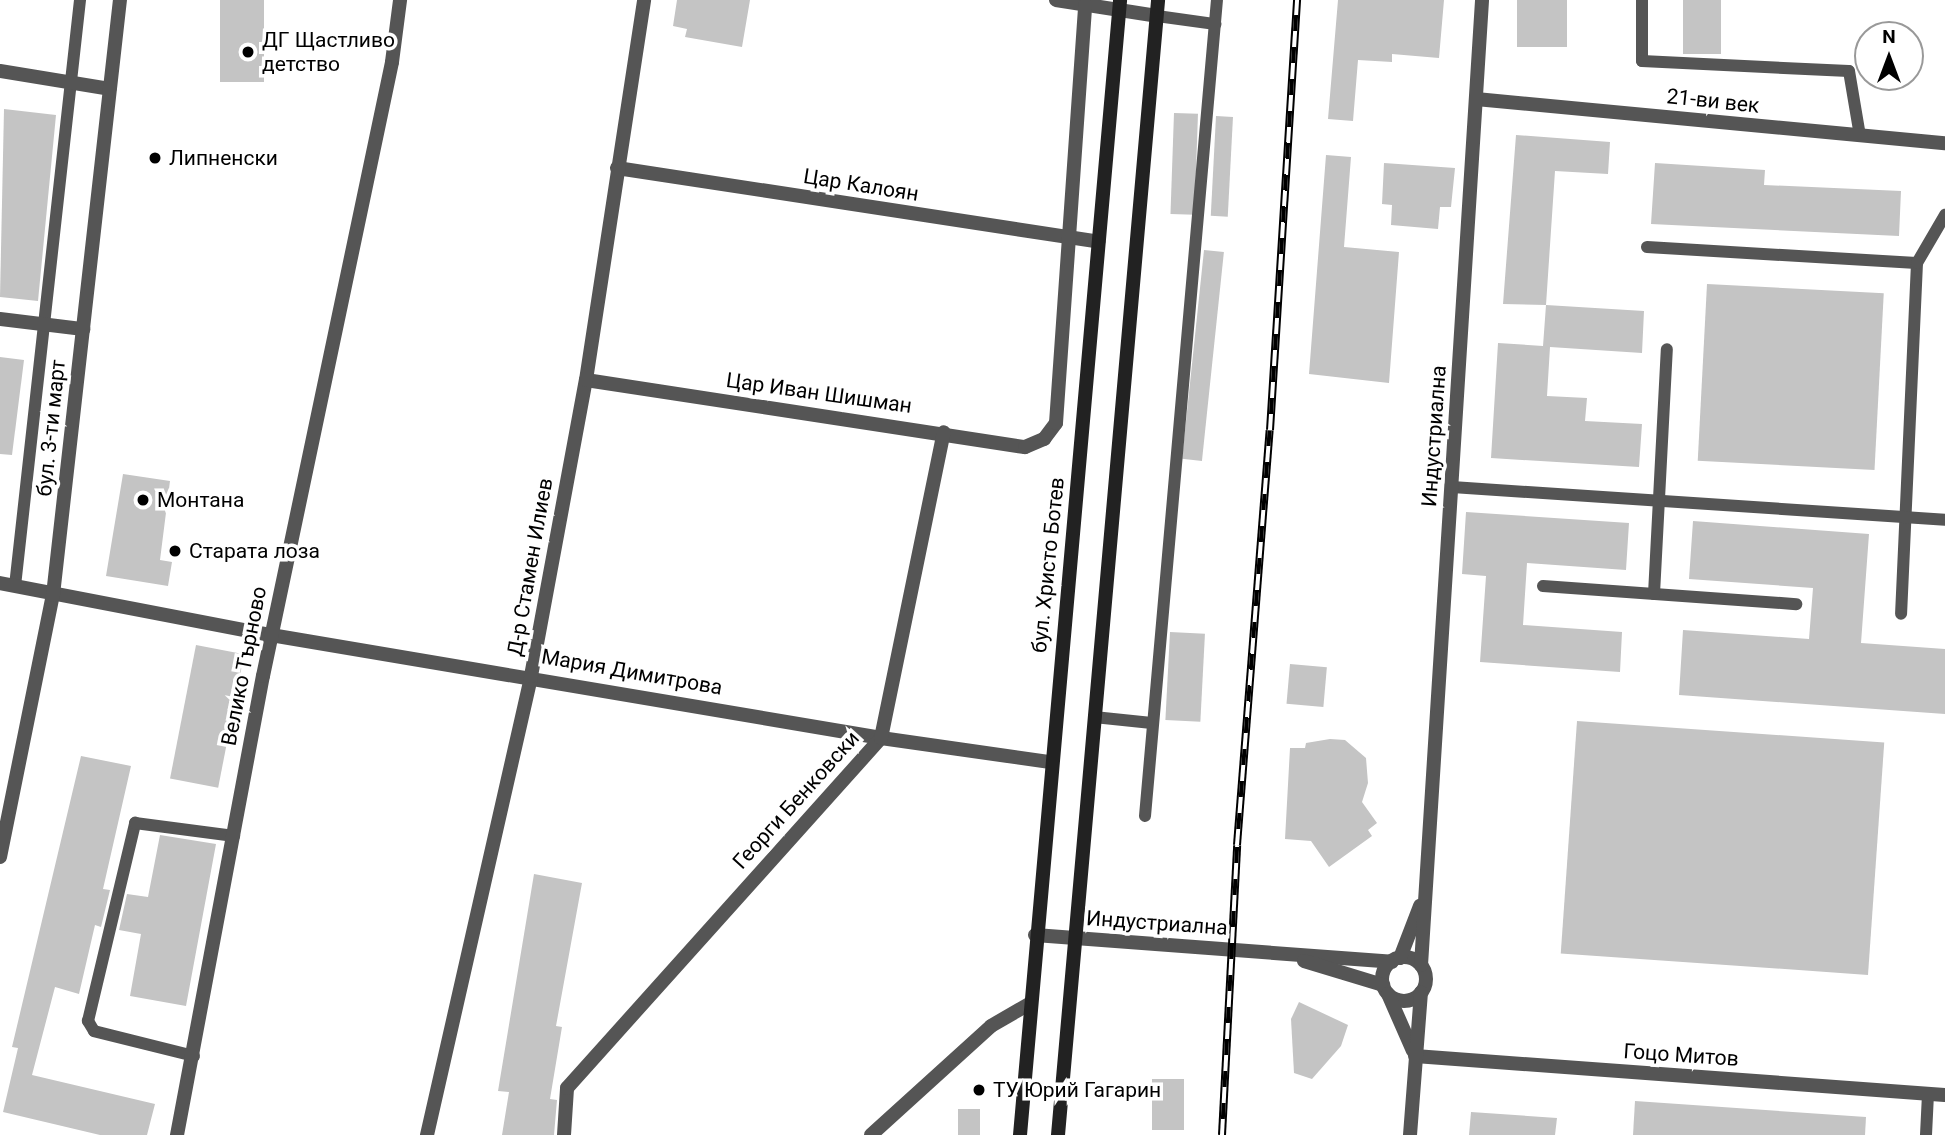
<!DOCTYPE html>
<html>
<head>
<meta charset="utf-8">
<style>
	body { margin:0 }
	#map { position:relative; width:1945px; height:1135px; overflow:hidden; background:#fff; font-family:Roboto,sans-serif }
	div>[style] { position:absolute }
	.building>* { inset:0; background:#c4c4c4; transform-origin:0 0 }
	.service>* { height:12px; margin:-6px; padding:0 6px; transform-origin:6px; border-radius:6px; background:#555 }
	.minor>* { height:14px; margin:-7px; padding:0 7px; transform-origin:7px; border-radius:7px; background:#555 }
	.minor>.ring { margin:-7px; padding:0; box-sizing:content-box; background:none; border:14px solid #555; border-radius:50% }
	.secondary>* { height:14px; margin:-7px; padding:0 7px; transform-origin:7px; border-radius:7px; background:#222 }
	.rail>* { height:8px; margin-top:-4px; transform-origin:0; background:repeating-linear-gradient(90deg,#fff 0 16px,#000 0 32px); box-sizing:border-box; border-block:2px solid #000 }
	.dots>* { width:19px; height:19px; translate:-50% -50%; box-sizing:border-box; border:4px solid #fff; border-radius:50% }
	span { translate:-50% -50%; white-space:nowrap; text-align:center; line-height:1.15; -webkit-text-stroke:7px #fff; paint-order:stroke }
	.poi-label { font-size:21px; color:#000 }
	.left { translate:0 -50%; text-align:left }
	.street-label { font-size:21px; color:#000 }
	.north { position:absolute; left:1854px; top:21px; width:70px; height:70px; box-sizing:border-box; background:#fff; border:2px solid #999; border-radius:50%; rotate:0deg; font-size:19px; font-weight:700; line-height:28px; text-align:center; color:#000 }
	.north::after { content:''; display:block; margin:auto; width:24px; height:32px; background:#000; clip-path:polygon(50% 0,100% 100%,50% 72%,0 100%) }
</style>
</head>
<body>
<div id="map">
	<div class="building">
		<div style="left:220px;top:0;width:44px;height:82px"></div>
		<div style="clip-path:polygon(677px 0,750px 0,742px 47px,685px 37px,687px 29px,673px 26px)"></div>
		<div style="clip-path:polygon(1338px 0,1444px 0,1439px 58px,1392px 54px,1392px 62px,1358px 60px,1353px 121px,1328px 119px)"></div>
		<div style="left:1517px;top:0;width:50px;height:47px"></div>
		<div style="left:1683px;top:0;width:38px;height:54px"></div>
		<div style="clip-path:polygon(4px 109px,56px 115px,38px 301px,0 297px)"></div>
		<div style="left:1174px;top:113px;width:24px;height:101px;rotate:2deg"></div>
		<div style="left:1216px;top:116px;width:17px;height:100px;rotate:3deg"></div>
		<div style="clip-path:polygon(1516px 135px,1610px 142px,1608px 174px,1555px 171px,1546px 305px,1503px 304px)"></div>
		<div style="clip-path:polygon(1326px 155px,1351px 157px,1344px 247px,1399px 252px,1389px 383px,1309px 374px)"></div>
		<div style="clip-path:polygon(1384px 163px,1455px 168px,1451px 207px,1440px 207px,1438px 229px,1391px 225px,1392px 205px,1382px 204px)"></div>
		<div style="clip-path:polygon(1655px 163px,1765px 170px,1764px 185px,1901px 191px,1899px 236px,1651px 224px)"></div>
		<div style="left:1204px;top:250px;width:20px;height:210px;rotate:6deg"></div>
		<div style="left:1707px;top:284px;width:177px;height:177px;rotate:3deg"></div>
		<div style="clip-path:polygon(1546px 305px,1644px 311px,1642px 353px,1550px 347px,1547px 396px,1587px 398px,1585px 421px,1642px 424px,1639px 467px,1491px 458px,1498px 343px,1543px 346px)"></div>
		<div style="clip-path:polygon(0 357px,24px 360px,12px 455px,0 454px)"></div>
		<div style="clip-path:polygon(123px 474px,170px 481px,160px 560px,172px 562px,168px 586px,106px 576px)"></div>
		<div style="clip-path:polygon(1466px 512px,1629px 523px,1626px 570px,1527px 563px,1523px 625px,1622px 632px,1620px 672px,1480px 662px,1486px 576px,1462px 574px)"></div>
		<div style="clip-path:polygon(1693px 521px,1869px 534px,1861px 643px,1945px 649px,1945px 714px,1679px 695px,1683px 630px,1809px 639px,1813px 588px,1689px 579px)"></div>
		<div style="left:1170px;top:632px;width:35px;height:88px;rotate:3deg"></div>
		<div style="left:196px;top:645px;width:49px;height:136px;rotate:11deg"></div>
		<div style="left:1290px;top:664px;width:37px;height:40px;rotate:5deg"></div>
		<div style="left:1577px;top:721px;width:308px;height:233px;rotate:4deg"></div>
		<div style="clip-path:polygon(1330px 739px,1345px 740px,1366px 758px,1368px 783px,1362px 802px,1377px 823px,1368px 830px,1372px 836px,1329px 867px,1311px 841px,1285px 839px,1290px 748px,1305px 748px,1306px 743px)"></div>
		<div style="clip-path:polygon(81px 756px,131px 766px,103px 889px,110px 890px,101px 927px,95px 925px,79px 994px,55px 987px,32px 1075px,155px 1104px,147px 1135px,100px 1135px,3px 1112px,18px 1048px,12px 1047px)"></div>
		<div style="clip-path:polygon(160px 835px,216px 844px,186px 1006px,130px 996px,141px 934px,119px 930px,127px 894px,148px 897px)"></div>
		<div style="clip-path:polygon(534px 874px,582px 883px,556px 1026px,562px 1027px,550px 1099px,557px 1100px,554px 1135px,502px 1135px,509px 1092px,498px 1091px)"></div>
		<div style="clip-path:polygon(1299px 1002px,1348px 1025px,1341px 1046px,1312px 1079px,1294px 1073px,1291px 1019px)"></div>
		<div style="left:1152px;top:1079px;width:32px;height:51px"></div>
		<div style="clip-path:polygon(1635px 1101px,1866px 1117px,1865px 1135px,1633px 1135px)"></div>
		<div style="left:958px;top:1109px;width:22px;height:26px"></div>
		<div style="clip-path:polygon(1471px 1112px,1557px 1118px,1555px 1135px,1469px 1135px)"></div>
	</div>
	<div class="service">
		<div style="left:1642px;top:0;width:61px;rotate:90deg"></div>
		<div style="left:1642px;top:61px;width:207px;rotate:2.8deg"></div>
		<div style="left:1849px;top:71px;width:66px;rotate:80.4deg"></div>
		<div style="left:1157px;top:16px;width:59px;rotate:7.9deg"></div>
		<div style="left:1647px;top:247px;width:270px;rotate:3.4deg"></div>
		<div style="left:1917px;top:263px;width:351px;rotate:92.6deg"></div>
		<div style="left:1917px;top:263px;width:56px;rotate:-59.7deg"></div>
		<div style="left:1452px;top:487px;width:494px;rotate:3.8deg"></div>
		<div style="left:15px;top:586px;width:590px;rotate:-83.67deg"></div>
		<div style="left:1543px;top:586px;width:254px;rotate:4.1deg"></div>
		<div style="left:1654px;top:594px;width:245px;rotate:-87deg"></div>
		<div style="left:1094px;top:717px;width:58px;rotate:5.9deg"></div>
		<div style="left:1145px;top:816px;width:819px;rotate:-84.96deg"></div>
		<div style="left:194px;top:1056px;width:103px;rotate:-166deg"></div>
		<div style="left:94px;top:1031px;width:12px;rotate:-121deg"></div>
		<div style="left:88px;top:1021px;width:204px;rotate:-76.6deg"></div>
		<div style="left:135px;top:823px;width:100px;rotate:7.5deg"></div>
		<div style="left:1926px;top:1135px;width:41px;rotate:-87.2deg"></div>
	</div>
	<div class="minor">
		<div style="left:1056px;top:0;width:102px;rotate:9deg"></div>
		<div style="left:0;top:71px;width:111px;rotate:9.3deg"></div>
		<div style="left:1476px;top:99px;width:471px;rotate:5.4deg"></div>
		<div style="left:617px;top:168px;width:487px;rotate:8.7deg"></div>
		<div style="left:0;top:319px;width:84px;rotate:6.9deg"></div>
		<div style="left:586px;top:380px;width:444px;rotate:8.7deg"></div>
		<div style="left:1025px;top:447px;width:21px;rotate:-23deg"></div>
		<div style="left:1044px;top:439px;width:20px;rotate:-53deg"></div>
		<div style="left:1056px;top:423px;width:419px;rotate:-86deg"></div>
		<div style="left:0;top:583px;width:276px;rotate:10.9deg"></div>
		<div style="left:271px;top:635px;width:619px;rotate:9.58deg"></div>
		<div style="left:881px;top:738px;width:171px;rotate:8.1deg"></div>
		<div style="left:0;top:857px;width:267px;rotate:-78.6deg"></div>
		<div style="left:53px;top:595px;width:599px;rotate:-83.58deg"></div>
		<div style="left:1035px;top:935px;width:358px;rotate:4.3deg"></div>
		<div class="ring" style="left:1382px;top:957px;width:30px;height:30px"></div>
		<div style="left:1400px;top:958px;width:56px;rotate:-69deg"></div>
		<div style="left:1304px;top:961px;width:83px;rotate:16.9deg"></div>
		<div style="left:1421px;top:965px;width:967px;rotate:-86.38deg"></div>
		<div style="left:1388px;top:994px;width:62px;rotate:66.3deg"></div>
		<div style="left:1415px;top:1056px;width:531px;rotate:4.21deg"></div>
		<div style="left:177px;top:1135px;width:467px;rotate:-79.4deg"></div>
		<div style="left:263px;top:676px;width:627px;rotate:-78.13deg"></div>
		<div style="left:392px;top:62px;width:63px;rotate:-82.6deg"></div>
		<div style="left:427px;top:1135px;width:471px;rotate:-77.2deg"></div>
		<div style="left:531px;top:676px;width:301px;rotate:-79.5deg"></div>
		<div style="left:586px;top:380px;width:384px;rotate:-81.3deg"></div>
		<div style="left:564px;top:1135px;width:47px;rotate:-86.3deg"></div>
		<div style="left:567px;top:1088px;width:470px;rotate:-48.1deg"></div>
		<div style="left:881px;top:738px;width:312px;rotate:-78.4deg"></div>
		<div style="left:871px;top:1135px;width:162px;rotate:-42.2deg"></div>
		<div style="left:991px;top:1026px;width:44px;rotate:-30.1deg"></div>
		<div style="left:1410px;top:1135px;width:143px;rotate:-85.6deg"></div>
	</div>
	<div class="secondary">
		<div style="left:1020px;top:1135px;width:1139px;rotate:-84.96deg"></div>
		<div style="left:1058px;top:1135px;width:1139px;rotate:-84.96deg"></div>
	</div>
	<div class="rail">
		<div style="left:1222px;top:1135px;width:290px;rotate:-87deg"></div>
		<div style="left:1237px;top:845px;width:416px;rotate:-85.5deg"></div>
		<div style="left:1270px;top:430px;width:431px;rotate:-86.4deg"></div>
	</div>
	<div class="dots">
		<div style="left:248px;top:52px;background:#000"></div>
		<div style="left:155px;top:158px;background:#000"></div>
		<div style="left:143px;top:500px;background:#000"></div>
		<div style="left:175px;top:551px;background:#000"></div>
		<div style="left:979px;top:1090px;background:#000"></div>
	</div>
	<div class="poi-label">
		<span class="left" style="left:262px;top:52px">ДГ Щастливо<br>детство</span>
		<span class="left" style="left:169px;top:158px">Липненски</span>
		<span class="left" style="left:157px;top:500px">Монтана</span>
		<span class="left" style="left:189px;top:551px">Старата лоза</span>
		<span class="left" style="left:993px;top:1090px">ТУ Юрий Гагарин</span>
	</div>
	<div class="street-label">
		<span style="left:1713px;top:101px;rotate:6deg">21-ви век</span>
		<span style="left:861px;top:185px;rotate:9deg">Цар Калоян</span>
		<span style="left:819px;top:393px;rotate:8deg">Цар Иван Шишман</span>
		<span style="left:51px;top:428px;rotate:-84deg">бул. 3-ти март</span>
		<span style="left:1434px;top:436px;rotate:-86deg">Индустриална</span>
		<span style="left:1048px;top:565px;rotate:-84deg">бул. Христо Ботев</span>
		<span style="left:530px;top:567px;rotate:-80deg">Д-р Стамен Илиев</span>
		<span style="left:244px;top:666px;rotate:-79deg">Велико Търново</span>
		<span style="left:632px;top:672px;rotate:10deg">Мария Димитрова</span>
		<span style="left:796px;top:800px;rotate:-48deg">Георги Бенковски</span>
		<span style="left:1157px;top:923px;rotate:4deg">Индустриална</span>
		<span style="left:1681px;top:1055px;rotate:4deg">Гоцо Митов</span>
	</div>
	<div class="north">N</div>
</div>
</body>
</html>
